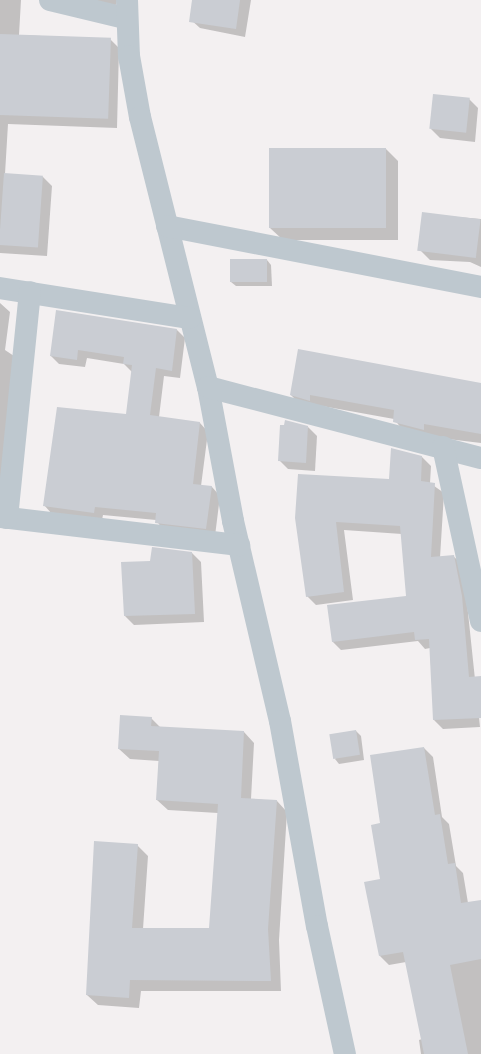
<!DOCTYPE html>
<html>
<head>
<meta charset="utf-8">
<style>
	body { margin:0 }
	#map { position:relative; width:481px; height:1054px; overflow:hidden; background:#f3f0f1; font-family:Poppins,sans-serif }
	div>[style] { position:absolute }
	.shadow>* { inset:0; background:#0003 }
	.building>* { inset:0; background:#cacdd3; transform-origin:0 0 }
	.minor>* { height:22px; margin:-11px; padding:0 11px; transform-origin:11px; border-radius:11px; background:#bec8cf }
	span { translate:-50% -50%; white-space:nowrap; text-align:center; line-height:1.15; -webkit-text-stroke:3.5px #fff; paint-order:stroke }
</style>
</head>
<body>
<div id="map">
	<div class="shadow">
		<div style="clip-path:polygon(0 0,21px 0,19px 35px,110px 39px,119px 48px,117px 128px,8px 124px,5px 174px,43px 177px,52px 186px,47px 256px,0 253px)"></div>
		<div style="clip-path:polygon(80px 0,117px 0,115px 8px)"></div>
		<div style="clip-path:polygon(193px 0,251px 0,245px 37px,200px 28px,190px 19px)"></div>
		<div style="clip-path:polygon(469px 99px,478px 108px,475px 142px,440px 138px,431px 129px)"></div>
		<div style="clip-path:polygon(386px 149px,398px 161px,398px 240px,283px 240px,270px 228px)"></div>
		<div style="clip-path:polygon(423px 214px,481px 219px,481px 267px,470px 262px,430px 260px,421px 251px)"></div>
		<div style="clip-path:polygon(267px 260px,271px 265px,272px 286px,236px 286px,231px 282px)"></div>
		<div style="clip-path:polygon(0 303px,10px 312px,5px 350px,20px 360px,0 513px)"></div>
		<div style="clip-path:polygon(57px 311px,177px 330px,185px 338px,180px 378px,164px 376px,159px 417px,200px 423px,208px 432px,201px 486px,212px 487px,220px 496px,215px 536px,164px 531px,156px 520px,103px 515px,102px 520px,52px 514px,44px 505px,127px 415px,132px 372px,124px 364px,87px 358px,85px 367px,59px 364px,51px 356px)"></div>
		<div style="clip-path:polygon(481px 384px,481px 443px,406px 434px,394px 419px,322px 406px,303px 407px,291px 395px)"></div>
		<div style="clip-path:polygon(308px 427px,317px 436px,315px 471px,288px 469px,279px 460px)"></div>
		<div style="clip-path:polygon(422px 457px,431px 466px,430px 483px,444px 493px,440px 558px,453px 556px,463px 565px,480px 727px,443px 729px,434px 720px,430px 648px,425px 649px,418px 641px,341px 650px,332px 641px,408px 596px,402px 534px,344px 530px,353px 600px,316px 605px,307px 596px,296px 518px,390px 480px)"></div>
		<div style="clip-path:polygon(192px 553px,201px 562px,204px 622px,134px 625px,125px 616px,122px 563px,151px 562px)"></div>
		<div style="clip-path:polygon(151px 718px,161px 728px,244px 732px,254px 743px,251px 799px,277px 801px,287px 812px,279px 940px,281px 991px,141px 991px,139px 1008px,98px 1005px,87px 995px,137px 845px,148px 856px,143px 929px,210px 929px,218px 813px,168px 810px,157px 800px,159px 761px,130px 759px,119px 749px)"></div>
		<div style="clip-path:polygon(356px 731px,361px 736px,364px 760px,339px 764px,335px 759px)"></div>
		<div style="clip-path:polygon(424px 748px,433px 757px,442px 817px,449px 824px,456px 866px,463px 873px,468px 903px,481px 901px,481px 1054px,421px 1054px,419px 1040px,422px 1039px,406px 962px,389px 965px,380px 956px,381px 824px)"></div>
	</div>
	<div class="building">
		<div style="clip-path:polygon(192px 0,240px 0,236px 29px,189px 22px)"></div>
		<div style="left:0;top:34px;width:111px;height:81px;rotate:2deg"></div>
		<div style="left:433px;top:94px;width:37px;height:35px;rotate:6deg"></div>
		<div style="left:269px;top:148px;width:117px;height:80px"></div>
		<div style="left:4px;top:173px;width:39px;height:72px;rotate:4deg"></div>
		<div style="left:422px;top:212px;width:59px;height:39px;rotate:7deg"></div>
		<div style="left:230px;top:259px;width:37px;height:23px"></div>
		<div style="clip-path:polygon(56px 310px,177px 329px,172px 371px,156px 368px,150px 415px,200px 422px,193px 484px,212px 486px,206px 529px,155px 523px,156px 513px,95px 507px,94px 513px,43px 506px,57px 407px,126px 414px,132px 365px,123px 364px,124px 357px,78px 350px,77px 360px,50px 356px)"></div>
		<div style="clip-path:polygon(298px 349px,481px 383px,481px 434px,424px 424px,424px 430px,393px 422px,394px 410px,310px 395px,310px 401px,290px 395px)"></div>
		<div style="clip-path:polygon(285px 420px,308px 426px,306px 463px,278px 461px,280px 425px,284px 425px)"></div>
		<div style="clip-path:polygon(391px 448px,422px 456px,421px 481px,435px 483px,431px 557px,454px 555px,462px 596px,469px 677px,481px 676px,481px 718px,433px 720px,429px 639px,415px 640px,414px 632px,332px 642px,327px 605px,406px 596px,400px 526px,336px 522px,344px 592px,306px 597px,295px 518px,298px 474px,389px 479px)"></div>
		<div style="clip-path:polygon(152px 547px,192px 552px,195px 614px,124px 616px,121px 562px,150px 561px)"></div>
		<div style="clip-path:polygon(120px 715px,152px 717px,151px 726px,244px 731px,241px 798px,277px 800px,268px 929px,271px 981px,130px 980px,129px 998px,86px 995px,94px 841px,138px 844px,132px 928px,209px 928px,218px 804px,156px 800px,159px 751px,118px 749px)"></div>
		<div style="left:356px;top:730px;width:25px;height:27px;rotate:81deg"></div>
		<div style="clip-path:polygon(424px 747px,435px 815px,440px 814px,448px 864px,455px 863px,461px 903px,481px 900px,481px 959px,450px 965px,468px 1054px,424px 1054px,403px 952px,379px 956px,364px 882px,380px 879px,371px 825px,380px 823px,370px 755px)"></div>
	</div>
	<div class="minor">
		<div style="left:50px;top:0;width:77px;rotate:13.5deg"></div>
		<div style="left:127px;top:0;width:56px;rotate:88deg"></div>
		<div style="left:129px;top:56px;width:62px;rotate:79.8deg"></div>
		<div style="left:140px;top:117px;width:278px;rotate:75.9deg"></div>
		<div style="left:208px;top:387px;width:136px;rotate:79.4deg"></div>
		<div style="left:233px;top:521px;width:205px;rotate:76.8deg"></div>
		<div style="left:280px;top:721px;width:208px;rotate:79.8deg"></div>
		<div style="left:317px;top:926px;width:131px;rotate:77.7deg"></div>
		<div style="left:167px;top:226px;width:320px;rotate:11deg"></div>
		<div style="left:0;top:288px;width:192px;rotate:9deg"></div>
		<div style="left:208px;top:387px;width:282px;rotate:14.6deg"></div>
		<div style="left:443px;top:447px;width:178px;rotate:77.7deg"></div>
		<div style="left:0;top:517px;width:241px;rotate:6.7deg"></div>
		<div style="left:7px;top:518px;width:227px;rotate:-84.2deg"></div>
	</div>
</div>
</body>
</html>
